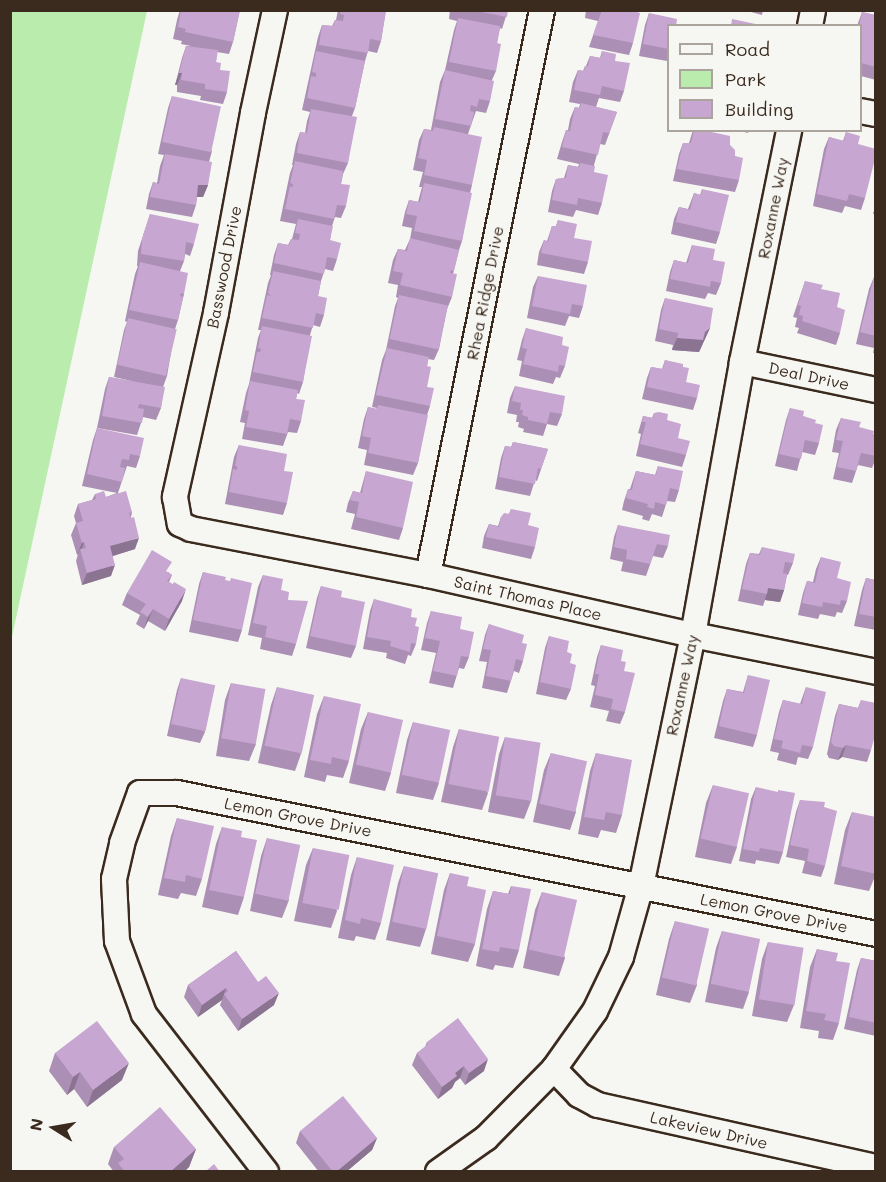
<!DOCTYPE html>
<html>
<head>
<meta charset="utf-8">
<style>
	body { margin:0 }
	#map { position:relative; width:886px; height:1182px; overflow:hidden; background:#f6f6f2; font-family:Mali,sans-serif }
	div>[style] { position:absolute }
	.green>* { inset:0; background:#b9ecad }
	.roads { filter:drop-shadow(2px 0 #3b2a1e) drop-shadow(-2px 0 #3b2a1e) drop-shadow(0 2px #3b2a1e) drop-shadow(0 -2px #3b2a1e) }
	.minor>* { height:24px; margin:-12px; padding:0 12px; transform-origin:12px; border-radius:12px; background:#f6f6f2 }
	.wall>* { inset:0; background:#ab8fb4 }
	.shaded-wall>* { inset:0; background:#8b7492 }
	.building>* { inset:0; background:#c7a6d1; transform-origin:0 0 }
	span { translate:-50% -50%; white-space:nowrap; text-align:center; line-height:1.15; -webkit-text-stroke:4.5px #f6f6f2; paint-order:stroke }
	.street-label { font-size:16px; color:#3b2a1e }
	.frame { position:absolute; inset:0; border:12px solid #3b2a1e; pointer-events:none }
	.legend { position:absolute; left:667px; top:24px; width:195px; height:108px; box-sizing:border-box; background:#f6f6f2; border:2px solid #aba49d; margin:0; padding:8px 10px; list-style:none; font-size:18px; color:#3b2a1e }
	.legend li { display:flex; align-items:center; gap:12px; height:30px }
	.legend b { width:30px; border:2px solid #aba49d }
	.north { position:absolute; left:24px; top:1098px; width:60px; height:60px; -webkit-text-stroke:4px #f6f6f2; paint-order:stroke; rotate:281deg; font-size:16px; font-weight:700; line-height:24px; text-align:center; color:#3b2a1e }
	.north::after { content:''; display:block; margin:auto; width:21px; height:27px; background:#3b2a1e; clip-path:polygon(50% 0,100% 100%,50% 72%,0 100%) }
</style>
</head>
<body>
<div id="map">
	<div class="green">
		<div style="clip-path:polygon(11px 10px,147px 11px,11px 641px,10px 11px)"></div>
	</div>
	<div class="roads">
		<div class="minor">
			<div style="left:275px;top:10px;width:105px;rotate:102.1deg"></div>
			<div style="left:253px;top:113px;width:203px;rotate:100.5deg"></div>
			<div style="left:216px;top:313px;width:189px;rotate:102.6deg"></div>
			<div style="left:175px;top:497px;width:27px;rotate:80deg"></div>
			<div style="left:180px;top:524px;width:12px;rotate:24deg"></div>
			<div style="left:191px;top:529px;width:241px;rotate:11deg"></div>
			<div style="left:428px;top:575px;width:272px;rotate:12.8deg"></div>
			<div style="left:693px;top:635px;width:187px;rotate:11.4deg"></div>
			<div style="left:810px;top:26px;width:16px;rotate:-79deg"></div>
			<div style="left:860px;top:111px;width:16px;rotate:11deg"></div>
			<div style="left:742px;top:362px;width:137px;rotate:11.8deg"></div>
			<div style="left:428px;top:575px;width:576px;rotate:-78.59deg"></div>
			<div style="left:554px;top:1069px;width:36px;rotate:46deg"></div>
			<div style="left:579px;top:1095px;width:21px;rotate:28deg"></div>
			<div style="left:598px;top:1105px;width:285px;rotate:12.6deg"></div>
			<div style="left:266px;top:1172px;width:200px;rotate:-127.7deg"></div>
			<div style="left:144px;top:1014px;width:78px;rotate:-110.3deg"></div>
			<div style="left:117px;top:941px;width:62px;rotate:-92.8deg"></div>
			<div style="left:114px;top:879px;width:37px;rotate:-77deg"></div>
			<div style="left:122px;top:843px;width:53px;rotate:-70.2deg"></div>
			<div style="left:140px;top:793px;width:37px"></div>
			<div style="left:177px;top:793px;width:713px;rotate:11.4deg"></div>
			<div style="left:438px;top:1172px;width:59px;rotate:-35.3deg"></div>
			<div style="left:486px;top:1138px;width:97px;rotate:-45.4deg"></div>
			<div style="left:554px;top:1069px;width:71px;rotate:-54.7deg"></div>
			<div style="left:595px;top:1011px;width:60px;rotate:-64.3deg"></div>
			<div style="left:621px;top:957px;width:74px;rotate:-74.3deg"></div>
			<div style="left:641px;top:886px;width:256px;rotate:-78.3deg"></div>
			<div style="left:693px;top:635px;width:277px;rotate:-79.8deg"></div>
			<div style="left:742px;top:362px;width:237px;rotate:-78.5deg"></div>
		</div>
	</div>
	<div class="wall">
		<div style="clip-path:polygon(180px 10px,240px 10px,233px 42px,229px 54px,217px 52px,216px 62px,220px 70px,227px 92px,223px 104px,200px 100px,201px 96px,177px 92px,177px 85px,175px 85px,182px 58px,186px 46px,191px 46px,181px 44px,182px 41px,173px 39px,177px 20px)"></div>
		<div style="clip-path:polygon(338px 10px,386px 10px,381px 41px,377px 53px,368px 51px,365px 61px,355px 108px,352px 116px,348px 163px,343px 174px,341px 184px,346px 206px,341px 218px,335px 217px,332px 226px,330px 240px,337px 259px,333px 271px,325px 269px,321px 281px,318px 296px,324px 315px,320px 327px,313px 325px,310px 335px,303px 382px,299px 394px,297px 393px,296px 399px,301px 421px,297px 433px,288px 432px,283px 446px,242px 439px,245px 423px,240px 422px,246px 393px,249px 384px,258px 338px,261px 330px,258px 330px,268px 283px,271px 275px,270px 275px,274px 255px,278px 243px,288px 245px,291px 239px,292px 239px,296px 224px,280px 221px,290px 173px,293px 165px,292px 165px,296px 144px,300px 132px,305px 133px,307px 121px,310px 112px,302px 110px,318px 37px,322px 25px,332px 26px,335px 20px,336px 20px)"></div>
		<div style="clip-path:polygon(450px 10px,508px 10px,502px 29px,500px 28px,497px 43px,496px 71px,492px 80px,490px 101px,486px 113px,476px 111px,468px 134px,472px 185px,470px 193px,462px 241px,459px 250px,453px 274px,452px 297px,447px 309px,439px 349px,434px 360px,428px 359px,427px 366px,427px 387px,430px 406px,427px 415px,418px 463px,413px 475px,364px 465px,367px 450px,358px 448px,364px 419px,368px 407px,376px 409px,377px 408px,372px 407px,382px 360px,386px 350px,395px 306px,398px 298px,396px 297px,398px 285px,388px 283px,393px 260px,398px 249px,405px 250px,410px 239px,412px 228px,402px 226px,405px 212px,409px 200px,418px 202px,422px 187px,419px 187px,423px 172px,413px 170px,419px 140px,424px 129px,431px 130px,440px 82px,445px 70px,454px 30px,457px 21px,449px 19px)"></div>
		<div style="clip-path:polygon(586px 10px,630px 10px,633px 43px,629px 55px,589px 47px,598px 21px,585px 18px)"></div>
		<div style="clip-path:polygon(744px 10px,763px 10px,762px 15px)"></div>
		<div style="clip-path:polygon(875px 10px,876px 10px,876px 80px,861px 76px,861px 26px,857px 26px,862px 12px,874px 15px)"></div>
		<div style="clip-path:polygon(649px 13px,669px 26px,669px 57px,667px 61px,639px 56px,645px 25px)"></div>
		<div style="clip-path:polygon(602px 51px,615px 61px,624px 91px,620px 102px,599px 98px,596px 107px,617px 112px,605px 145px,600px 144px,594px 165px,594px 172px,602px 203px,598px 215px,576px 210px,573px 217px,548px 212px,552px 191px,556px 179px,564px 178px,568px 165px,578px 167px,579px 164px,557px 159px,562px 142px,566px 130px,568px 130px,570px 119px,575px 107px,579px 108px,580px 104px,569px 102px,573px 82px,578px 70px,583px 71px,585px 66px,586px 66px,590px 56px,600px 58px)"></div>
		<div style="clip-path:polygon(172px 96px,212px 151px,209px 162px,208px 185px,203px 197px,197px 197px,196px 205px,192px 217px,146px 209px,149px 194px,153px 182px,157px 183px,160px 166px,164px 155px,158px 154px,168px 108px)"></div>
		<div style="clip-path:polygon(693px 130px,730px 145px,739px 180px,735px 192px,673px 181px,679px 154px,683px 143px,689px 143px)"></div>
		<div style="clip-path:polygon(737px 130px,749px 130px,748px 133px)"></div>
		<div style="clip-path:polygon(846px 132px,858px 144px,865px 198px,861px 210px,845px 206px,842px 213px,813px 206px,824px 149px,829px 137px,843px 141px)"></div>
		<div style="clip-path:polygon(702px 189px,720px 232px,716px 244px,671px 234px,674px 219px,679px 207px,688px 209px,694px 193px,700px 195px)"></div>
		<div style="clip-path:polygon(876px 203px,876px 214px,873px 214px)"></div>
		<div style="clip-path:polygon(150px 214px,194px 244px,190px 256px,185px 254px,184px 261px,180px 271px,184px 294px,178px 320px,175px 329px,167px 376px,163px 387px,161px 408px,156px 420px,143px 417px,137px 435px,97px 428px,105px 389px,109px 377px,136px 382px,114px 377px,124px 330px,127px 322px,125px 321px,135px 274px,138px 266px,137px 266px,138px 251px)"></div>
		<div style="clip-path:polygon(558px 220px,574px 238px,588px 262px,584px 274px,537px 265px,539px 252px,544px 240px,547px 241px,552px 226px,556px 226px)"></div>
		<div style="clip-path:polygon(692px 245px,713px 260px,721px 283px,716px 295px,708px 293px,705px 299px,666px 291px,670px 272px,674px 260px,686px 263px)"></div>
		<div style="clip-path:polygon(538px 276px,583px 306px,579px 318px,569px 316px,565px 326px,527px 318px,533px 287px)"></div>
		<div style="clip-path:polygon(874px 277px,876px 278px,876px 354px,873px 353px,874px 348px,856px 344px,869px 289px)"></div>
		<div style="clip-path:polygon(805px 281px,821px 289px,837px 307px,840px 333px,836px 345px,797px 333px,799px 328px,795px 327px,797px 318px,793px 317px)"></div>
		<div style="clip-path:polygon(665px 298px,710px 328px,699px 352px,672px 350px,673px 345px,655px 341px,661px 310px)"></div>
		<div style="clip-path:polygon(526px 328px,562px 345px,565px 366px,560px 378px,556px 377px,553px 384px,519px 376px,522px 361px,517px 360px,522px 340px)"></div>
		<div style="clip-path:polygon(665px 360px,683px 367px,686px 382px,697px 398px,693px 410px,642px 399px,647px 378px,651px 367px,662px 369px)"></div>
		<div style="clip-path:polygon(515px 386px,562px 414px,557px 426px,547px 424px,543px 436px,523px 432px,524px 429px,518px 427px,519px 422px,516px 422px,517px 415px,507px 413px,510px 398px)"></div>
		<div style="clip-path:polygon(790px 408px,803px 416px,815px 423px,819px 443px,815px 455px,802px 452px,797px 471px,775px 466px,786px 420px)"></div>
		<div style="clip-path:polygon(654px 413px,667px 420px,678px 438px,686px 455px,682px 467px,636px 456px,641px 434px,638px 433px,643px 416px,652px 418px)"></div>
		<div style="clip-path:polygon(841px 418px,876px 436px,876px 458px,872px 468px,858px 465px,852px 483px,833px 479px,839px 453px,832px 452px,836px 430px)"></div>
		<div style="clip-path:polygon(97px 428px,140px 456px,136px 468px,127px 466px,118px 493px,132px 512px,131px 517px,135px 549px,113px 556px,111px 576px,82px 585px,76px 561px,78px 554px,77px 555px,71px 535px,76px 523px,74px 516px,78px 504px,92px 500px,95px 494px,106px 497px,117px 493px,82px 486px,93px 440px)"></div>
		<div style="clip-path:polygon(513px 442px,548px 449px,537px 481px,535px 480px,530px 496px,495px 489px,501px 458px,505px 446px,511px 447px)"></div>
		<div style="clip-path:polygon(239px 445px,284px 471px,287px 503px,283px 515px,225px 504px,234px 457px)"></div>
		<div style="clip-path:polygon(658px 466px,679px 490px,675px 502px,667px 501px,662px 517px,652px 514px,649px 521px,642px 519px,643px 516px,622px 510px,624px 501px,628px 489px,630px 489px,636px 471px,655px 475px)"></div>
		<div style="clip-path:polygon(366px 471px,403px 528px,399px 540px,351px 529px,355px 514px,346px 512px,348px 503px,353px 491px,360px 493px)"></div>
		<div style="clip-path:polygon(511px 509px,528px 525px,535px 547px,531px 559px,482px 548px,484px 536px,489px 524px,498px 526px,501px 517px,509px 514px)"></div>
		<div style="clip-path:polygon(618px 525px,668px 546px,663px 558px,653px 556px,646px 576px,621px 571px,623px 562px,610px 559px,614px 537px)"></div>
		<div style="clip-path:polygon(762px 547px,793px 563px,788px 575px,787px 575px,784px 590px,780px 602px,765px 600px,763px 606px,738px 601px,746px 564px,750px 553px,759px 554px)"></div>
		<div style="clip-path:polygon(821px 557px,837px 578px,847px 601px,842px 613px,837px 612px,835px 617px,820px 614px,818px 619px,798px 615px,803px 593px,807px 581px,813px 582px,816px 569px)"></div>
		<div style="clip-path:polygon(168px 572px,172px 575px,169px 582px,182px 601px,165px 631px,148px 621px,144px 629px,136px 624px,140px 615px,122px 605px,127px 593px)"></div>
		<div style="clip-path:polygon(203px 572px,225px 580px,242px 630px,238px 642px,189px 632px,199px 584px)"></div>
		<div style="clip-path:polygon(263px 575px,281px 590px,288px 600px,296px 644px,292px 656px,260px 649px,262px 638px,248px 635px,258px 587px)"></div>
		<div style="clip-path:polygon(866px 578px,875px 580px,876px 579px,876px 630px,854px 626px,862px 590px)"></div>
		<div style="clip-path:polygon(321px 586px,341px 597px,356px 646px,351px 658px,306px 648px,317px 598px)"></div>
		<div style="clip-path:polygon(374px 599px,411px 617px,415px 626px,416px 644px,411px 656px,408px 655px,405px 664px,386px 658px,387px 653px,363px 649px,370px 611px)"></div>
		<div style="clip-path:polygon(431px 611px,460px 629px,469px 657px,464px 669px,459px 668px,453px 688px,429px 683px,436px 653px,421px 650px,427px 623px)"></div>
		<div style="clip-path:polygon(489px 624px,522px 643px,523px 661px,519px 673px,514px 671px,507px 693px,482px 688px,487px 662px,479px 661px,485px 635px)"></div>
		<div style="clip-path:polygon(549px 636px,567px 652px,570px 663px,571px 689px,566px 700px,536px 694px,545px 648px)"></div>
		<div style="clip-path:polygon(601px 645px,621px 661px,624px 671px,625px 712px,620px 724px,606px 721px,609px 711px,590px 707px,595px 686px,591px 685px,597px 657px)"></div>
		<div style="clip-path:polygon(748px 675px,757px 735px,753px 747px,714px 738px,723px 701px,727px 689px,743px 692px)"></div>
		<div style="clip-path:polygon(181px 678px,205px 732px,200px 743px,167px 736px,177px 690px)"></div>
		<div style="clip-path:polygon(231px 683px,256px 744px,249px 761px,216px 756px,225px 700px)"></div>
		<div style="clip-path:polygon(277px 687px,301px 754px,295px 771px,258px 763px,271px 705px)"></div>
		<div style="clip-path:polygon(806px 687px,813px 747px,808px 759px,798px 757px,796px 765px,777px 760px,779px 753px,770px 751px,779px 712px,783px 700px,800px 704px)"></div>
		<div style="clip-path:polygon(324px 696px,349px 761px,343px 778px,327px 775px,325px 782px,304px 777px,317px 714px)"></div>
		<div style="clip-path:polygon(861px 700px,871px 750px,867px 762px,842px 757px,838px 760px,829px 758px,827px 754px,835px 716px,839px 704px,858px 708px)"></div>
		<div style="clip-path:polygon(368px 712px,391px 773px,385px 791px,349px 783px,361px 729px)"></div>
		<div style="clip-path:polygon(413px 722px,439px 783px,433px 800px,396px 793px,407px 740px)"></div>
		<div style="clip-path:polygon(459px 729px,488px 793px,482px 810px,441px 802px,453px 747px)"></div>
		<div style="clip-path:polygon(505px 737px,531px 801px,524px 819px,488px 812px,499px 754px)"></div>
		<div style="clip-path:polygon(551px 753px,576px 812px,570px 830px,533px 822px,544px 770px)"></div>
		<div style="clip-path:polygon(596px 753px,622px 815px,616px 833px,601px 830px,598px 838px,578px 834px,590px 771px)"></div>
		<div style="clip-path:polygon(713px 785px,737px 847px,731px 864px,695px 857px,706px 803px)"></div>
		<div style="clip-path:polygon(756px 787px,783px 852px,779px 864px,756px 860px,755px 864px,739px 861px,751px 799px)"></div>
		<div style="clip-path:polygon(800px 800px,824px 807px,825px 866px,821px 877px,802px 873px,805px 861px,786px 857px,796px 812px)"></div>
		<div style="clip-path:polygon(852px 812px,876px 874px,869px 891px,834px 884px,845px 830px)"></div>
		<div style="clip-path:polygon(177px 818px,202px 879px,196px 896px,181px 893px,178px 899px,158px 895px,171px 836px)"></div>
		<div style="clip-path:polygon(222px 827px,241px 837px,244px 897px,238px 915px,202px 907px,216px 844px)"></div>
		<div style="clip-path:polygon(267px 838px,289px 900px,282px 918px,250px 911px,261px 856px)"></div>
		<div style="clip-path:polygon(313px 848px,337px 911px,331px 928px,294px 921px,306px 865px)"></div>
		<div style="clip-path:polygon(357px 857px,381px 923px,375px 940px,356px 936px,354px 941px,338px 938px,351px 875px)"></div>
		<div style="clip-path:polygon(404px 866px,426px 929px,420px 947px,386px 940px,398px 883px)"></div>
		<div style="clip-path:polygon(450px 873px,467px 886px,475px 944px,468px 962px,431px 954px,444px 890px)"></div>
		<div style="clip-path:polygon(511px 886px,519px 950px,513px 968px,495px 965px,493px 970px,476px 966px,487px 909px,493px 891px,508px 894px)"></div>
		<div style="clip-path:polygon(542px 892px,565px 958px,559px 976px,523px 968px,535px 910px)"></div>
		<div style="clip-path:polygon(675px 921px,697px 985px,690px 1003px,656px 995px,669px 939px)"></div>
		<div style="clip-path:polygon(722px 931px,749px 992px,743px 1009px,705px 1002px,716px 948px)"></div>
		<div style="clip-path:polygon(768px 942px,794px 1005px,787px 1022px,752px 1016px,762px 959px)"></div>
		<div style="clip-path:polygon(817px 949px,836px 961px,839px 1023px,833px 1040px,818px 1038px,819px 1031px,800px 1028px,810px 967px)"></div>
		<div style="clip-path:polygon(236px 951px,274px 1005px,238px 1031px,220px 1005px,222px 1000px,198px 1017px,184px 997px,188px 985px)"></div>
		<div style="clip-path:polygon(861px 958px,876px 961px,876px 1036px,844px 1029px,857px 970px)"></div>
		<div style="clip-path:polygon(427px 1042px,484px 1071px,465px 1085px,460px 1078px,455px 1082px,452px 1088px,438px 1099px,412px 1065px,417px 1053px,425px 1047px)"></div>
		<div style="clip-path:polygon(55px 1053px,122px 1080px,87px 1107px,74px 1089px,67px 1095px,49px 1071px)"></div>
		<div style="clip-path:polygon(300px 1131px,377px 1138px,372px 1150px,346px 1172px,319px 1172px,296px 1143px)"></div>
		<div style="clip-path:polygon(114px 1147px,196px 1149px,189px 1167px,184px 1172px,114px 1172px,108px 1164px)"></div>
	</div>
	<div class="shaded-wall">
		<div style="clip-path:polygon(179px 73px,182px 73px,177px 85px,175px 85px)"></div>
		<div style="clip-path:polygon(198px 185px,208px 185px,203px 197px,194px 197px)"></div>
		<div style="clip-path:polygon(710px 328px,699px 352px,672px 350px,677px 338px)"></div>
		<div style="clip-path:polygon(139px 538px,135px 549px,106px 558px,110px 546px)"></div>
		<div style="clip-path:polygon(84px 542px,81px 552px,80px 549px,78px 554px,77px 555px,82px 543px)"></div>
		<div style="clip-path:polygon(115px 565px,111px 576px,82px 585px,87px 573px)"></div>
		<div style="clip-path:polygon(768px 588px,784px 590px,780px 602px,765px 600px)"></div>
		<div style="clip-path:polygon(186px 589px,182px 601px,165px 631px,169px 619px)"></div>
		<div style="clip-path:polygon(153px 609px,148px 621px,144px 629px,148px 617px)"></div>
		<div style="clip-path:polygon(846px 745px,842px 757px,838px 760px,843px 748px)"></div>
		<div style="clip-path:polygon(226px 988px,222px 1000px,198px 1017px,202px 1005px)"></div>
		<div style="clip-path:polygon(279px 993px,274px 1005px,238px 1031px,242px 1019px)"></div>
		<div style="clip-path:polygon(488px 1059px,484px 1071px,465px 1085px,469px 1073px)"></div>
		<div style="clip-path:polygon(129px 1063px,122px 1080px,87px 1107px,93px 1090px)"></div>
		<div style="clip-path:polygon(464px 1066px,460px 1078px,455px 1082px,452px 1088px,438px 1099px,442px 1087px,455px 1073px)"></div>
		<div style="clip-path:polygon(80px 1072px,74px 1089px,67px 1095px,73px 1077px)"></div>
		<div style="clip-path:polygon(377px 1138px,372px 1150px,346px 1172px,336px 1172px)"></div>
		<div style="clip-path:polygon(196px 1149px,189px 1167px,184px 1172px,170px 1172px)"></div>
	</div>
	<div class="building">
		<div style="clip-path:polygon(181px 10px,240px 10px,233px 42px,185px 32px,186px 29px,178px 27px)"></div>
		<div style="clip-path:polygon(340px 10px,386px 10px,381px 41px,370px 39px,368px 53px,319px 45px,322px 25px,333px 26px,335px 20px,343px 21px,344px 15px,340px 14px)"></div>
		<div style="clip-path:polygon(471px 10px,508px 10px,507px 17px)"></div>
		<div style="clip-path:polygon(602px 10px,630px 10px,640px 13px,633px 43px,593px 35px)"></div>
		<div style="clip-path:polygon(862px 12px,876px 15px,876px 67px,861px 63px,861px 26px,859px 26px)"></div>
		<div style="clip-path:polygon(649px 13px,677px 19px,676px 26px,669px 26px,669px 49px,643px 44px)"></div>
		<div style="clip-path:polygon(458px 18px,500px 26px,497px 43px,501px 44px,496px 71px,449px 62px)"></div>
		<div style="clip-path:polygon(732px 19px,765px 26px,731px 26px)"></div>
		<div style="clip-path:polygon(186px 46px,218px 50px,216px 62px,221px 63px,220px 70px,230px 71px,227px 92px,205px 89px,205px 84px,181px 80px,182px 73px,179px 73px)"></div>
		<div style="clip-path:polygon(316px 51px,365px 61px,355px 108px,307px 98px,311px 76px,316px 77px,316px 73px,312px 72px)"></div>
		<div style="clip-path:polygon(602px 51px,616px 54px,615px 61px,630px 63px,624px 91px,602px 86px,600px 95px,574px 90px,578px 70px,584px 71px,585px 66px,588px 66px,590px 56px,601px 58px)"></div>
		<div style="clip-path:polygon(445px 70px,494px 81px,490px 101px,479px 99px,477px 107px,471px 105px,470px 111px,474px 112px,471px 126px,435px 119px)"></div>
		<div style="left:172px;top:96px;width:50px;height:47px;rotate:12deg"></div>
		<div style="clip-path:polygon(581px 103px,617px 112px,609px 133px,603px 132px,598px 155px,562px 147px,566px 130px,570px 131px,575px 107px,580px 108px)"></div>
		<div style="clip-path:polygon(311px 109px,357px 117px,348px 163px,297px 153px,300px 132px,307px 133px)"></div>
		<div style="clip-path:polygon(434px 127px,482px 137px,472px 185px,424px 175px,427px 160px,418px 158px,424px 129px,433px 131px)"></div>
		<div style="clip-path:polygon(694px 130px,702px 130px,730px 136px,730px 145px,735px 150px,735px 156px,743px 158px,739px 180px,677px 169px,683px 143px,691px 143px)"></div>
		<div style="clip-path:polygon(846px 132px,860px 136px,858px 144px,876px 149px,876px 155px,865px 198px,849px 194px,847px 201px,817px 194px,829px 137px,844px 141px)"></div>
		<div style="clip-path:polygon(165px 154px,212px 162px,208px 185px,198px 185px,196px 205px,150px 197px,153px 182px,159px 184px)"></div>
		<div style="clip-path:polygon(295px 161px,343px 171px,341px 184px,350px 185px,346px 206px,337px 205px,334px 219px,285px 209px,290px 186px,293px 187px,293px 184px,290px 183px)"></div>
		<div style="clip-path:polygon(580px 163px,595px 166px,594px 172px,608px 175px,602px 203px,578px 198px,577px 205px,552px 200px,556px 179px,566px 178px,568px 165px,579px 167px)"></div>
		<div style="clip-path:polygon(424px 183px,472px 193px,462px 241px,414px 231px,417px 216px,406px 214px,409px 200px,420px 202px)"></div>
		<div style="clip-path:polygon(702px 189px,729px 195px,720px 232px,676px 222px,679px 207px,690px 210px,694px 193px,701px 195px)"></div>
		<div style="clip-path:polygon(150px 214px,199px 224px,194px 244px,186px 242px,184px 261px,141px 254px,142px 239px)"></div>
		<div style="clip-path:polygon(298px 219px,333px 226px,330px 240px,341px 243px,337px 259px,327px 257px,324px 274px,274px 263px,278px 243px,289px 245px,291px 239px,299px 240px,300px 234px,295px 233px)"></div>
		<div style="clip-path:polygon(558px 220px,577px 224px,574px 238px,592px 241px,588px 262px,541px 253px,544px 240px,548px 242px,552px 226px,556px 226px)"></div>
		<div style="clip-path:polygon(410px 238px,459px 250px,454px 271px,451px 270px,450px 273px,457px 274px,452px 297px,400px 285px,403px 273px,393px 271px,398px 249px,407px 251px)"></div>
		<div style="clip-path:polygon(692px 245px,715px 249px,713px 260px,725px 262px,721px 283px,711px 281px,710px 287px,670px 279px,674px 260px,688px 263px)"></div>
		<div style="clip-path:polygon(140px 262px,188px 273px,184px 294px,181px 293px,180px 296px,183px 297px,178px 320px,129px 310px)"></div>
		<div style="clip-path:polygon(273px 271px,321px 281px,318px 296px,327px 298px,324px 315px,316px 313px,313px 328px,262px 318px,267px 295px,271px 296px,268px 293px)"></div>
		<div style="clip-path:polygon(538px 276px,587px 285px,583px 306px,572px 304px,570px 314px,532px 306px)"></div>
		<div style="clip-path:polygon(874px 277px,876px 278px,876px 336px,860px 332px)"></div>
		<div style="clip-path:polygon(805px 281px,823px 285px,821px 289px,840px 293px,837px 307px,845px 310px,840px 333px,802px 321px,803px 316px,799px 315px,801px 306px,798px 305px)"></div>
		<div style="left:399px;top:295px;width:50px;height:45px;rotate:12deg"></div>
		<div style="clip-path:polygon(665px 298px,713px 308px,710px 328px,705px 332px,703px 340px,677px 338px,678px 333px,659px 329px)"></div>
		<div style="left:128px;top:318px;width:50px;height:48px;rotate:13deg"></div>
		<div style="clip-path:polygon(262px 326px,312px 336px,303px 382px,253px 372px,257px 352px,260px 352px,261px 349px,258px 348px)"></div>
		<div style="clip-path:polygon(526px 328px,563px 337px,562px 345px,569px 347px,565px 366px,559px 365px,558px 372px,523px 364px,527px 349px,522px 348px)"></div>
		<div style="clip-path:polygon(387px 348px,429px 357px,427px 366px,431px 367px,427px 387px,434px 388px,430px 406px,376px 395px)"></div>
		<div style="clip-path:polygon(665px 360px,683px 364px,683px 367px,689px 368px,686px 382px,700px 385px,697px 398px,647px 387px,651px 367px,663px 369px)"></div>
		<div style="clip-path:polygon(109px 377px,165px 387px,161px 408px,139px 404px,138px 408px,144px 409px,142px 423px,102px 416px)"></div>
		<div style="clip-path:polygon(250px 381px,298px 390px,296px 399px,305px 400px,301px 421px,290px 419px,287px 434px,246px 427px,249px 411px,245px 410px)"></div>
		<div style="clip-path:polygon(515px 386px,565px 396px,562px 414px,550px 412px,547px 424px,528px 420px,528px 417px,522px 415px,523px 410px,520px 410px,521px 403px,512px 401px)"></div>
		<div style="clip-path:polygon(378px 405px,428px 415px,418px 463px,368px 453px,371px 438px,362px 436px,368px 407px,377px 409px)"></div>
		<div style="clip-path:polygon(790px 408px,804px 411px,803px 416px,816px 420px,815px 423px,823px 425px,819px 443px,805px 440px,801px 459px,779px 454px)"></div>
		<div style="clip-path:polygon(659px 412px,668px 414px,667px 420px,681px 424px,678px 438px,690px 441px,686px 455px,640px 444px,646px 422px,642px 422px,643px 416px,653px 418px,654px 413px)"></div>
		<div style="clip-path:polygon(841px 418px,861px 422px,859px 427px,874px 431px,873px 436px,876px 436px,876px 456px,861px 453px,856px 471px,837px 467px,843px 441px,836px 440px)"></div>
		<div style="clip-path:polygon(97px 428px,144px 438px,140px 456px,130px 454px,129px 460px,122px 459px,120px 467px,125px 468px,122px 482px,87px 474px)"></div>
		<div style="clip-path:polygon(513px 442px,548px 449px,541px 469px,538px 468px,535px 484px,499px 477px,505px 446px,512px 447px)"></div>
		<div style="clip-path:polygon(239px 445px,287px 454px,284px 471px,293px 472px,287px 503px,229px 492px,233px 469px,237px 470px,237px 466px,235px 466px)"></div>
		<div style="clip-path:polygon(658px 466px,683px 471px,679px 490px,670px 488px,666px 505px,655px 502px,654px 509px,647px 507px,648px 504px,626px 498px,628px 489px,632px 490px,636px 471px,656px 475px)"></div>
		<div style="clip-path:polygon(366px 471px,413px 482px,403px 528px,356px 517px,359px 502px,350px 500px,353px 491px,362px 493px)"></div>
		<div style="clip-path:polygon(104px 491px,106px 497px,126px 491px,132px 512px,129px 513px,131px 518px,134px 517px,139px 538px,110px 546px,115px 565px,87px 573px,80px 549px,86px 548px,84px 542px,82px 543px,76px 523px,83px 521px,78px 504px,96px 499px,95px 494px)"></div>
		<div style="clip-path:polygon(511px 509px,531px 513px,528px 525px,539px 528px,535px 547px,486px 537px,489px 524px,499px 527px,501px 517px,504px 513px,510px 514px)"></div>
		<div style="clip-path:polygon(618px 525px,670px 535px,668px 546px,657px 544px,650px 564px,626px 559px,627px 550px,614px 547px)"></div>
		<div style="clip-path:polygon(762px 547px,795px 554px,793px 563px,785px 562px,783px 573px,787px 574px,784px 590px,768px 588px,767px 594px,742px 589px,750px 553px,760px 555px)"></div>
		<div style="clip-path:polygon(152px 550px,172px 562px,166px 571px,172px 575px,167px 581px,173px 584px,174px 582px,186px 589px,169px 619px,153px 609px,148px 617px,140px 612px,146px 604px,127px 593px)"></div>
		<div style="clip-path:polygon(821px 557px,841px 562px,837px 578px,851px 582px,847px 601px,841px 600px,840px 605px,823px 602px,822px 607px,802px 603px,807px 581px,815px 583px)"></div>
		<div style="clip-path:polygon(203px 572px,226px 577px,225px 580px,230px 581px,231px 578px,252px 583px,242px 630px,193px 620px)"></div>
		<div style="clip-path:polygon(263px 575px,283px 579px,281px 590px,289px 592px,288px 600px,308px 601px,296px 644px,265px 637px,267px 626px,253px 623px)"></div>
		<div style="clip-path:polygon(866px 578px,876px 580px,876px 617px,859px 614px)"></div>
		<div style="clip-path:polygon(321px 586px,342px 591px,341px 597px,365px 602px,356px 646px,310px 636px)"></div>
		<div style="clip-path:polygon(374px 599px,412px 609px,411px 617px,417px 618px,415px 626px,419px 627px,416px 644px,411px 643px,410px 652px,390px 646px,391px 641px,367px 637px)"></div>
		<div style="clip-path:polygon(431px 611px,462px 617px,460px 629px,474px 632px,469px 657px,461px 656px,457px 676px,433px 671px,440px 641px,425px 638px)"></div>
		<div style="clip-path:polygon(489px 624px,524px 635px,522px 643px,527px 644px,523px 661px,516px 659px,511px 681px,486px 676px,491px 650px,483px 649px)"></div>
		<div style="clip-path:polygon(549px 636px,569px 641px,567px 652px,572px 654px,570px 663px,576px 665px,571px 689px,540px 682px)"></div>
		<div style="clip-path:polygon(601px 645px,623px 650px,621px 661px,626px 662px,624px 671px,635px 673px,625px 712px,611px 709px,613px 699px,595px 695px,599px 674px,595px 674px)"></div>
		<div style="clip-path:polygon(748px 675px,770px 680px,757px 735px,719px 726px,727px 689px,744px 693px)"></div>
		<div style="left:181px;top:678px;width:35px;height:47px;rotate:12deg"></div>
		<div style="left:231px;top:683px;width:35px;height:56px;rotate:10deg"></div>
		<div style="left:277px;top:687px;width:38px;height:60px;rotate:12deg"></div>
		<div style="clip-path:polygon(806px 687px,826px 692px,813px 747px,802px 745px,800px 753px,781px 748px,783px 741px,774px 739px,783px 700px,802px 704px)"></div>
		<div style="clip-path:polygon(324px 696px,361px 704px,349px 761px,332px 757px,331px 764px,310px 760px)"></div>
		<div style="clip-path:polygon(861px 700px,876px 703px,876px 732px,871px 750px,846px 745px,843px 748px,834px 746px,831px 742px,839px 704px,858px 708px)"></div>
		<div style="left:368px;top:712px;width:36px;height:54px;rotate:13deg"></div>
		<div style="left:413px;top:722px;width:38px;height:54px;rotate:12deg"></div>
		<div style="left:459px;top:729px;width:41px;height:56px;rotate:11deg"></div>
		<div style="left:505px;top:737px;width:36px;height:59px;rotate:9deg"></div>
		<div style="left:551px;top:753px;width:37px;height:52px;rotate:13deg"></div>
		<div style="clip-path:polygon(596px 753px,632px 760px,622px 815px,606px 812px,604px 820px,584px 817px)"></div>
		<div style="left:713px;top:785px;width:37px;height:55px;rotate:13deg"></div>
		<div style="clip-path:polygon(756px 787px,778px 792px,778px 790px,795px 793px,783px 852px,760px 848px,759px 852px,743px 849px)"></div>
		<div style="clip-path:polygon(800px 800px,825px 802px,824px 807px,837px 811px,825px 866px,807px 861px,809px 849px,790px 845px)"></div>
		<div style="clip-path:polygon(852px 812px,876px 817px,876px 874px,841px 866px)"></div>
		<div style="clip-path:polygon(177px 818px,214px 826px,202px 879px,186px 875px,185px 882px,164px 878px)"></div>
		<div style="clip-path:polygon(222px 827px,242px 831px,241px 837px,257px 840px,244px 897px,209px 890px)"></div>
		<div style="left:267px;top:838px;width:34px;height:57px;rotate:12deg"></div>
		<div style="left:313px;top:848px;width:37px;height:56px;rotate:11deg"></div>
		<div style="clip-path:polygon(357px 857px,394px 865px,381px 923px,361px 918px,360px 924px,345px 920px)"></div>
		<div style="left:404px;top:866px;width:35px;height:57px;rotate:12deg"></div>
		<div style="clip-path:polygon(450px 873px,469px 877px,467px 886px,486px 890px,475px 944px,437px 936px)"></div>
		<div style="clip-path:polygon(511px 886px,531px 889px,519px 950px,500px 947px,499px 952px,482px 949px,493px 891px,510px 894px)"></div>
		<div style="left:542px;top:892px;width:36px;height:59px;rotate:13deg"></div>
		<div style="left:675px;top:921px;width:35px;height:58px;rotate:13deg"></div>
		<div style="left:722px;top:931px;width:39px;height:54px;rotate:12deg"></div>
		<div style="left:768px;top:942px;width:36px;height:58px;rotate:9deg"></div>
		<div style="clip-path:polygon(817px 949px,838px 953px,836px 961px,850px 963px,839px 1023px,824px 1020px,826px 1014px,806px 1011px)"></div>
		<div style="clip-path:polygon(236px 951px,258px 982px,266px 976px,279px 993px,242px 1019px,224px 994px,228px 991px,226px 988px,202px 1005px,188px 985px)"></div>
		<div style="clip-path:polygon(861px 958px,876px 961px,876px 1023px,849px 1017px)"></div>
		<div style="clip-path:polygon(458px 1018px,488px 1059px,469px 1073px,464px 1066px,455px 1073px,457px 1076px,442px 1087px,417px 1053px,428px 1044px,427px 1042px)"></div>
		<div style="clip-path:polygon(97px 1021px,129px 1063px,93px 1090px,80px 1072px,73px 1077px,55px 1053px)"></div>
		<div style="clip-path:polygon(343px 1096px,377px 1138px,336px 1172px,333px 1172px,300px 1131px)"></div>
		<div style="clip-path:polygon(160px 1107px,196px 1149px,170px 1172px,125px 1172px,118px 1163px,124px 1159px,114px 1147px)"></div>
		<div style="clip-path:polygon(214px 1164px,220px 1172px,205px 1172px)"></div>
	</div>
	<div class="street-label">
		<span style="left:773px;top:208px;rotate:-79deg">Roxanne Way</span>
		<span style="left:224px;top:267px;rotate:-79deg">Basswood Drive</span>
		<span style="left:485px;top:293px;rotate:-79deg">Rhea Ridge Drive</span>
		<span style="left:809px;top:376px;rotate:12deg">Deal Drive</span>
		<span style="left:528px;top:598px;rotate:13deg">Saint Thomas Place</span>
		<span style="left:682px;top:685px;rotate:-78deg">Roxanne Way</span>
		<span style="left:298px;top:817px;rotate:11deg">Lemon Grove Drive</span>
		<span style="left:774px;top:913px;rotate:11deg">Lemon Grove Drive</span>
		<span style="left:709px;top:1130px;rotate:13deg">Lakeview Drive</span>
	</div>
	<div class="frame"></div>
	<ul class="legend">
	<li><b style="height:8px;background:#f6f6f2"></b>Road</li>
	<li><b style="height:16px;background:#b9ecad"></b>Park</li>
	<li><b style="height:16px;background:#c7a6d1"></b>Building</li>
	</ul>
	<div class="north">N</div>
</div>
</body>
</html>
